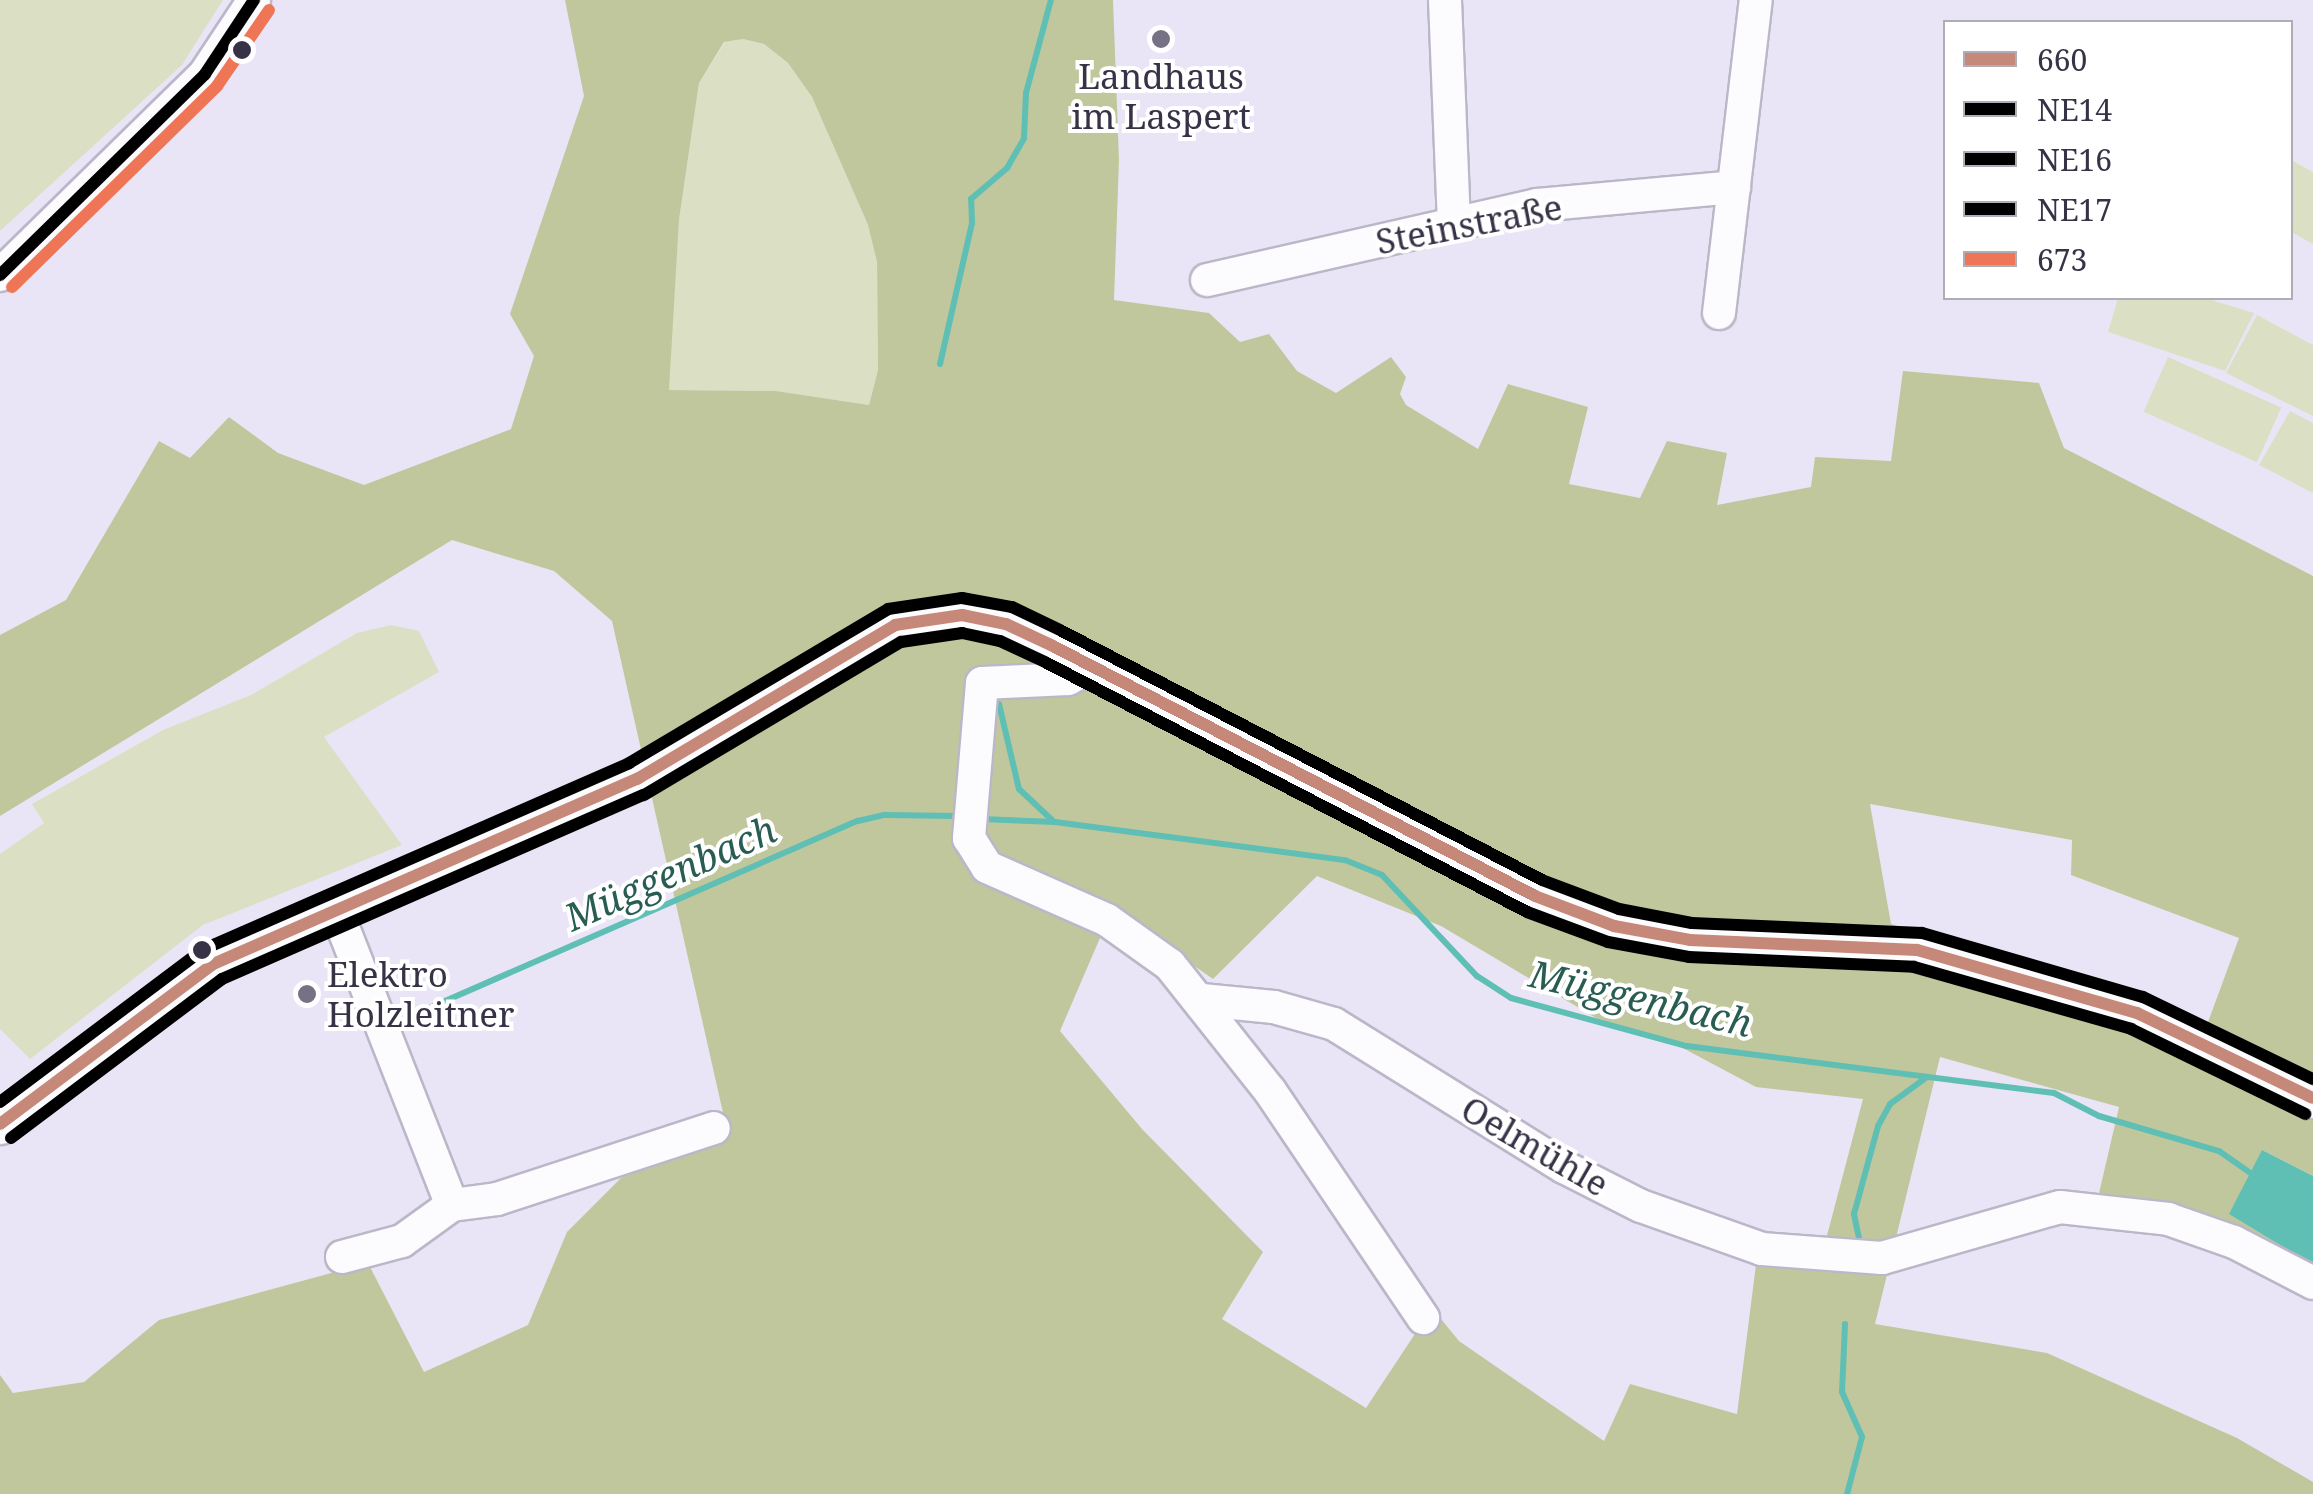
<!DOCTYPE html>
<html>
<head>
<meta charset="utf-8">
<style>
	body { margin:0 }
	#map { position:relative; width:2313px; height:1494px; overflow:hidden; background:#eae5f6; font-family:"Noto Serif",serif }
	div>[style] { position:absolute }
	.green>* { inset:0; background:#dbe0c4; transform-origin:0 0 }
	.forest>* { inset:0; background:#c1c79d }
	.water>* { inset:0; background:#5fbfb4 }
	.stream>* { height:6px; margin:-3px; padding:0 3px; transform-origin:3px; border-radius:3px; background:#5fbfb4 }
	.roads { filter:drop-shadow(2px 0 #bcb7c8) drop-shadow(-2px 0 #bcb7c8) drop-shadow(0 2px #bcb7c8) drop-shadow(0 -2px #bcb7c8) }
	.minor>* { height:32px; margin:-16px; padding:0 16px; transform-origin:16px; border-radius:16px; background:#fcfbfe }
	.major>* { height:40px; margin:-20px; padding:0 20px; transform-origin:20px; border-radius:20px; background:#fcfbfe }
	.bus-1>* { height:12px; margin:-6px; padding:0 6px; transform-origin:6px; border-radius:6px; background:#c68878 }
	.bus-2>* { height:12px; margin:-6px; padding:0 6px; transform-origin:6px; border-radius:6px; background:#000 }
	.bus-3>* { height:12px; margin:-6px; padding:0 6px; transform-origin:6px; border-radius:6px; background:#000 }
	.bus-4>* { height:12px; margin:-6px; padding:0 6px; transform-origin:6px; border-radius:6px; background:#000 }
	.bus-5>* { height:12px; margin:-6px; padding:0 6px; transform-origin:6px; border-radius:6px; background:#ee7656 }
	.dots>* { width:28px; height:28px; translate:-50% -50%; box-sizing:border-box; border:5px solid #fff; border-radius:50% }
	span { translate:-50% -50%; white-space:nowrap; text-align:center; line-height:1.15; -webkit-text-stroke:8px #fff; paint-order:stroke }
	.poi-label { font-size:35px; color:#383247 }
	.left { translate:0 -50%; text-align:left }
	.street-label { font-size:35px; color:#383247 }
	.water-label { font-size:38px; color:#295d52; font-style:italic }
	.legend { position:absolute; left:1943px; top:20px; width:350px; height:280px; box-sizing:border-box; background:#fff; border:2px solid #afadb5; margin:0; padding:12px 18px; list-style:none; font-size:30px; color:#383247 }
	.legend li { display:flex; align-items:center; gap:20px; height:50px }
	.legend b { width:50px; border:2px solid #afadb5 }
</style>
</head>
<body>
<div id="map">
	<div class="green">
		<div style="clip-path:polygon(0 0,223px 0,182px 65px,0 231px)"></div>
		<div style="clip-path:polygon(743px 39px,764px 44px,788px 63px,812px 97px,868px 225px,877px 262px,878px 370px,869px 405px,776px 391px,668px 390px,679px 220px,699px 83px,725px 42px)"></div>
		<div style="clip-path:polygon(2291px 160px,2313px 172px,2313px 244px,2291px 232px)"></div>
		<div style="clip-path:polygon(2118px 298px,2205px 298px,2254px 313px,2225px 371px,2108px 332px)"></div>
		<div style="clip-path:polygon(2257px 315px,2313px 345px,2313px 416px,2226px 373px)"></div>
		<div style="left:2168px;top:357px;width:124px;height:60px;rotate:24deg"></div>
		<div style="clip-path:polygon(2290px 411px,2313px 423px,2313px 493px,2259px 465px)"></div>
		<div style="clip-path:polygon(391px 625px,419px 631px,439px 672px,324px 737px,402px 845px,203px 925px,30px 1059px,0 1029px,0 854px,44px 823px,32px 804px,163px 730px,251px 695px,357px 633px)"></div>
	</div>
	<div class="forest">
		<div style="clip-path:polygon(evenodd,565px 0,1113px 0,1119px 160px,1114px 300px,1209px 313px,1240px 342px,1269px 334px,1297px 371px,1336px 393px,1391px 357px,1406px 377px,1400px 394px,1406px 405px,1478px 449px,1508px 384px,1588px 407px,1569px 484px,1640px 498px,1667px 441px,1727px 453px,1717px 505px,1811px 487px,1815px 457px,1891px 461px,1903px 371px,2039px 383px,2064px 448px,2313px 576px,2313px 1176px,2262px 1150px,2313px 1265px,2097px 1202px,2119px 1107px,1940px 1057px,1875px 1324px,2047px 1353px,2237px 1438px,2313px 1482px,2313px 1494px,0 1494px,0 1375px,13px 1393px,84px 1382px,159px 1320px,368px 1263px,424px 1372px,528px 1325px,567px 1232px,621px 1178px,728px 1135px,612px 621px,554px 571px,452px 540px,0 816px,0 635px,66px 600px,159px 441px,190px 458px,229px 417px,278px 453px,364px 485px,511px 429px,534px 356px,510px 314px,584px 96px,565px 0,743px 39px,764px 44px,788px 63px,812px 97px,868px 225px,877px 262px,878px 370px,869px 405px,776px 391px,669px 390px,679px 220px,699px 83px,724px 42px,743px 39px,565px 0,1870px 804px,2072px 840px,2071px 875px,2239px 938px,2208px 1022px,1891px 924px,1870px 804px,565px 0,1317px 876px,1441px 926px,1596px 1018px,1679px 1046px,1756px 1087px,1863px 1099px,1825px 1243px,1760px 1233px,1737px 1414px,1630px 1384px,1604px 1441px,1459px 1341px,1432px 1308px,1366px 1408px,1222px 1319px,1263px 1252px,1142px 1129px,1060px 1031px,1100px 938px,1124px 917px,1213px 979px,1317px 876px)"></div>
	</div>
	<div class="water">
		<div style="clip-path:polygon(2262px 1150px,2313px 1176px,2313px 1265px,2229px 1214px)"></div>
	</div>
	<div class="stream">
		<div style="left:940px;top:364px;width:145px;rotate:-77.2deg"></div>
		<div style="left:972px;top:223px;width:24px;rotate:-92deg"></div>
		<div style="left:971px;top:199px;width:48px;rotate:-40.7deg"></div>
		<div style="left:1007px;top:168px;width:34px;rotate:-60deg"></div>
		<div style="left:1024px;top:138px;width:45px;rotate:-87.5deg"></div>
		<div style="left:1026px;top:93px;width:96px;rotate:-75deg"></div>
		<div style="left:999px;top:704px;width:87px;rotate:76.8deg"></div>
		<div style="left:1019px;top:789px;width:45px;rotate:43.2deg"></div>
		<div style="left:982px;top:819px;width:73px;rotate:2.4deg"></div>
		<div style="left:1055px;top:822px;width:292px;rotate:7.5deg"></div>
		<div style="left:1345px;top:860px;width:40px;rotate:22deg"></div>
		<div style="left:1382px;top:875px;width:139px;rotate:46.8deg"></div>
		<div style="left:1477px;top:976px;width:40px;rotate:32.9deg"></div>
		<div style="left:1511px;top:998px;width:182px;rotate:15.3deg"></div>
		<div style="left:1687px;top:1046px;width:370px;rotate:7.3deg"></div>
		<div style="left:2054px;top:1093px;width:51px;rotate:27.1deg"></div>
		<div style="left:2099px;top:1116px;width:125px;rotate:16.3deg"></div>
		<div style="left:2219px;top:1151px;width:39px;rotate:35deg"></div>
		<div style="left:413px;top:1015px;width:485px;rotate:-23.6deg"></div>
		<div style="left:858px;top:821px;width:28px;rotate:-13deg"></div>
		<div style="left:885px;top:815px;width:73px;rotate:0.8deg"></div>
		<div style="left:1859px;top:1238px;width:25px;rotate:-102deg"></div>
		<div style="left:1854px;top:1214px;width:91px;rotate:-74.7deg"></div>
		<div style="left:1878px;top:1126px;width:25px;rotate:-61deg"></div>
		<div style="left:1890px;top:1104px;width:46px;rotate:-36.1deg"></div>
		<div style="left:1845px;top:1324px;width:68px;rotate:92.5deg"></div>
		<div style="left:1842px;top:1392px;width:49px;rotate:66deg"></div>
		<div style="left:1862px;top:1437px;width:59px;rotate:104.7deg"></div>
	</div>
	<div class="roads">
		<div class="minor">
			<div style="left:1445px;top:0;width:221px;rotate:87.7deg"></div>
			<div style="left:0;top:275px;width:287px;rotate:-44.4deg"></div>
			<div style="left:205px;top:74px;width:89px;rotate:-56.5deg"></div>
			<div style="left:1207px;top:280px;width:338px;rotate:-12.8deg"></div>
			<div style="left:1537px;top:205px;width:198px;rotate:-5.2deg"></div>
			<div style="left:1719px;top:313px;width:315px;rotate:-83.3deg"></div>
			<div style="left:1090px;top:667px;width:25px;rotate:151deg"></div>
			<div style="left:1068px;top:679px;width:86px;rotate:177.3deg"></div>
			<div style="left:982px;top:683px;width:156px;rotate:94.8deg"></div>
			<div style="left:969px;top:838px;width:34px;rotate:58deg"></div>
			<div style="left:987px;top:867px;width:131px;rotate:23.8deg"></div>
			<div style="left:1107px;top:920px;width:77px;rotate:35.5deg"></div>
			<div style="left:1170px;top:965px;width:161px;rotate:51.6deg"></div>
			<div style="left:1270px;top:1091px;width:274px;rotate:56deg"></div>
			<div style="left:335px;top:907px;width:320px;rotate:68.6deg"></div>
			<div style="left:452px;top:1205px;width:45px;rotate:-7.6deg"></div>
			<div style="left:497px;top:1199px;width:228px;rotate:-18.1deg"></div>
			<div style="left:1202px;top:1000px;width:72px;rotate:5.6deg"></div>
			<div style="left:1274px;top:1007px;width:62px;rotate:15.8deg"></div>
			<div style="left:1334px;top:1024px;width:271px;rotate:31.9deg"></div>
			<div style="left:1564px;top:1167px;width:86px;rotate:26.9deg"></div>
			<div style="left:1641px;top:1206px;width:128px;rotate:19.6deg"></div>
			<div style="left:1762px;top:1249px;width:120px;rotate:4.3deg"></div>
			<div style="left:1882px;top:1258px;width:185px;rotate:-16deg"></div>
			<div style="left:2060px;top:1207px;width:109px;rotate:6.3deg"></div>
			<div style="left:2168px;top:1219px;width:70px;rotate:19.2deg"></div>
			<div style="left:2234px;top:1242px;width:89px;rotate:27.4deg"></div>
			<div style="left:342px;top:1257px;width:62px;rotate:-14.9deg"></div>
			<div style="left:402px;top:1241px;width:62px;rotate:-35.8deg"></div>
		</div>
		<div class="major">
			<div style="left:0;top:1124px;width:266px;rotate:-36.9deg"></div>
			<div style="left:213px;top:964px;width:463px;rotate:-23.6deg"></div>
			<div style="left:637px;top:779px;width:300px;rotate:-30.8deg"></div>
			<div style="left:895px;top:625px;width:68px;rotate:-8.5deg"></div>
			<div style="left:962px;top:615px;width:45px;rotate:11.6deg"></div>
			<div style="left:1006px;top:624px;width:52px;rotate:25.1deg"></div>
			<div style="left:1053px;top:646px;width:543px;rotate:27.41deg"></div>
			<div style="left:1535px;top:896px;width:85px;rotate:20.8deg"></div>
			<div style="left:1614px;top:926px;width:77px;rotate:10.4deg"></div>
			<div style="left:1690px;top:940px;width:227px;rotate:2.5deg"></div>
			<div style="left:1917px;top:950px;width:229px;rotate:16deg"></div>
			<div style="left:2137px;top:1013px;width:195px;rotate:25.8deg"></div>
		</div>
	</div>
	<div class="bus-1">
		<div style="left:0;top:1124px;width:266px;rotate:-36.9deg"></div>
		<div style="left:213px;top:964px;width:463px;rotate:-23.6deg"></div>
		<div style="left:637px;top:779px;width:300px;rotate:-30.8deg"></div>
		<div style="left:895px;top:625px;width:68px;rotate:-8.5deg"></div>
		<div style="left:962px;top:615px;width:45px;rotate:11.6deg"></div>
		<div style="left:1006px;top:624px;width:52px;rotate:25.1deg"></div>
		<div style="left:1053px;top:646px;width:543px;rotate:27.41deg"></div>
		<div style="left:1535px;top:896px;width:85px;rotate:20.8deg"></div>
		<div style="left:1614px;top:926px;width:77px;rotate:10.4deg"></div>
		<div style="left:1690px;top:940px;width:227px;rotate:2.5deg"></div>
		<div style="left:1917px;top:950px;width:229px;rotate:16deg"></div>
		<div style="left:2137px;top:1013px;width:195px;rotate:25.8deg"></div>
	</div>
	<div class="bus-2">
		<div style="left:11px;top:1138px;width:264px;rotate:-37deg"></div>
		<div style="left:222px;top:979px;width:460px;rotate:-23.6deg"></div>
		<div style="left:644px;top:795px;width:299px;rotate:-30.8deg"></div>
		<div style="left:901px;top:642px;width:62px;rotate:-8.4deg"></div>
		<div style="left:962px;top:633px;width:39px;rotate:12deg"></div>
		<div style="left:1000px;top:641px;width:50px;rotate:25deg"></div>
		<div style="left:1045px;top:662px;width:543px;rotate:27.41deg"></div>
		<div style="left:1527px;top:912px;width:86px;rotate:20.3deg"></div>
		<div style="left:1608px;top:942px;width:82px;rotate:10.5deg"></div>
		<div style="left:1689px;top:957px;width:225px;rotate:2.5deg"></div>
		<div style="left:1914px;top:967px;width:226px;rotate:15.9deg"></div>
		<div style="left:2131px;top:1029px;width:194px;rotate:26deg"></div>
	</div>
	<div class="bus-3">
		<div style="left:0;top:1102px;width:255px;rotate:-36.9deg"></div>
		<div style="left:204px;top:949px;width:464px;rotate:-23.6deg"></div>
		<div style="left:629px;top:763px;width:301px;rotate:-30.7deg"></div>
		<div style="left:888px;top:609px;width:75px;rotate:-8.5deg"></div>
		<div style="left:962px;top:598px;width:51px;rotate:10.2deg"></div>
		<div style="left:1012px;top:607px;width:53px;rotate:25.6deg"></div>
		<div style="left:1060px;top:630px;width:543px;rotate:27.41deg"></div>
		<div style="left:1542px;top:880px;width:82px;rotate:20.6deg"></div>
		<div style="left:1619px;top:909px;width:74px;rotate:10.9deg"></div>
		<div style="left:1692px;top:923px;width:230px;rotate:2.5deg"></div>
		<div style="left:1922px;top:933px;width:230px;rotate:16.2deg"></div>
		<div style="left:2143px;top:997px;width:189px;rotate:25.8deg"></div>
	</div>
	<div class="bus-4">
		<div style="left:0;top:275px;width:287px;rotate:-44.4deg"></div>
		<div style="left:205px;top:74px;width:89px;rotate:-56.5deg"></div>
	</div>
	<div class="bus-5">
		<div style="left:12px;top:287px;width:287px;rotate:-44.4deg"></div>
		<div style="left:217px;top:86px;width:92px;rotate:-55.6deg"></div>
	</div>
	<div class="dots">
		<div style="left:1161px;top:39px;background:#767184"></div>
		<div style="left:242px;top:50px;background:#383247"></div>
		<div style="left:202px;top:950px;background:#383247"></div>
		<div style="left:307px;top:994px;background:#767184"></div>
	</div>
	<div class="poi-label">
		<span style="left:1161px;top:96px">Landhaus<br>im Laspert</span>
		<span class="left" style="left:327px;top:994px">Elektro<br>Holzleitner</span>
	</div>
	<div class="street-label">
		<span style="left:1469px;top:224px;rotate:-11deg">Steinstraße</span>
		<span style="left:1535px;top:1146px;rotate:30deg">Oelmühle</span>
	</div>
	<div class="water-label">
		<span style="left:670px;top:873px;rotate:-24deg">Müggenbach</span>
		<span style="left:1641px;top:998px;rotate:13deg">Müggenbach</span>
	</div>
	<ul class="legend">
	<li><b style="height:12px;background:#c68878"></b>660</li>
	<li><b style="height:12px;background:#000"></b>NE14</li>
	<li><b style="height:12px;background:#000"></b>NE16</li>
	<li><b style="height:12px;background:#000"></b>NE17</li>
	<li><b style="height:12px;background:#ee7656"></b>673</li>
	</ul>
</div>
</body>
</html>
